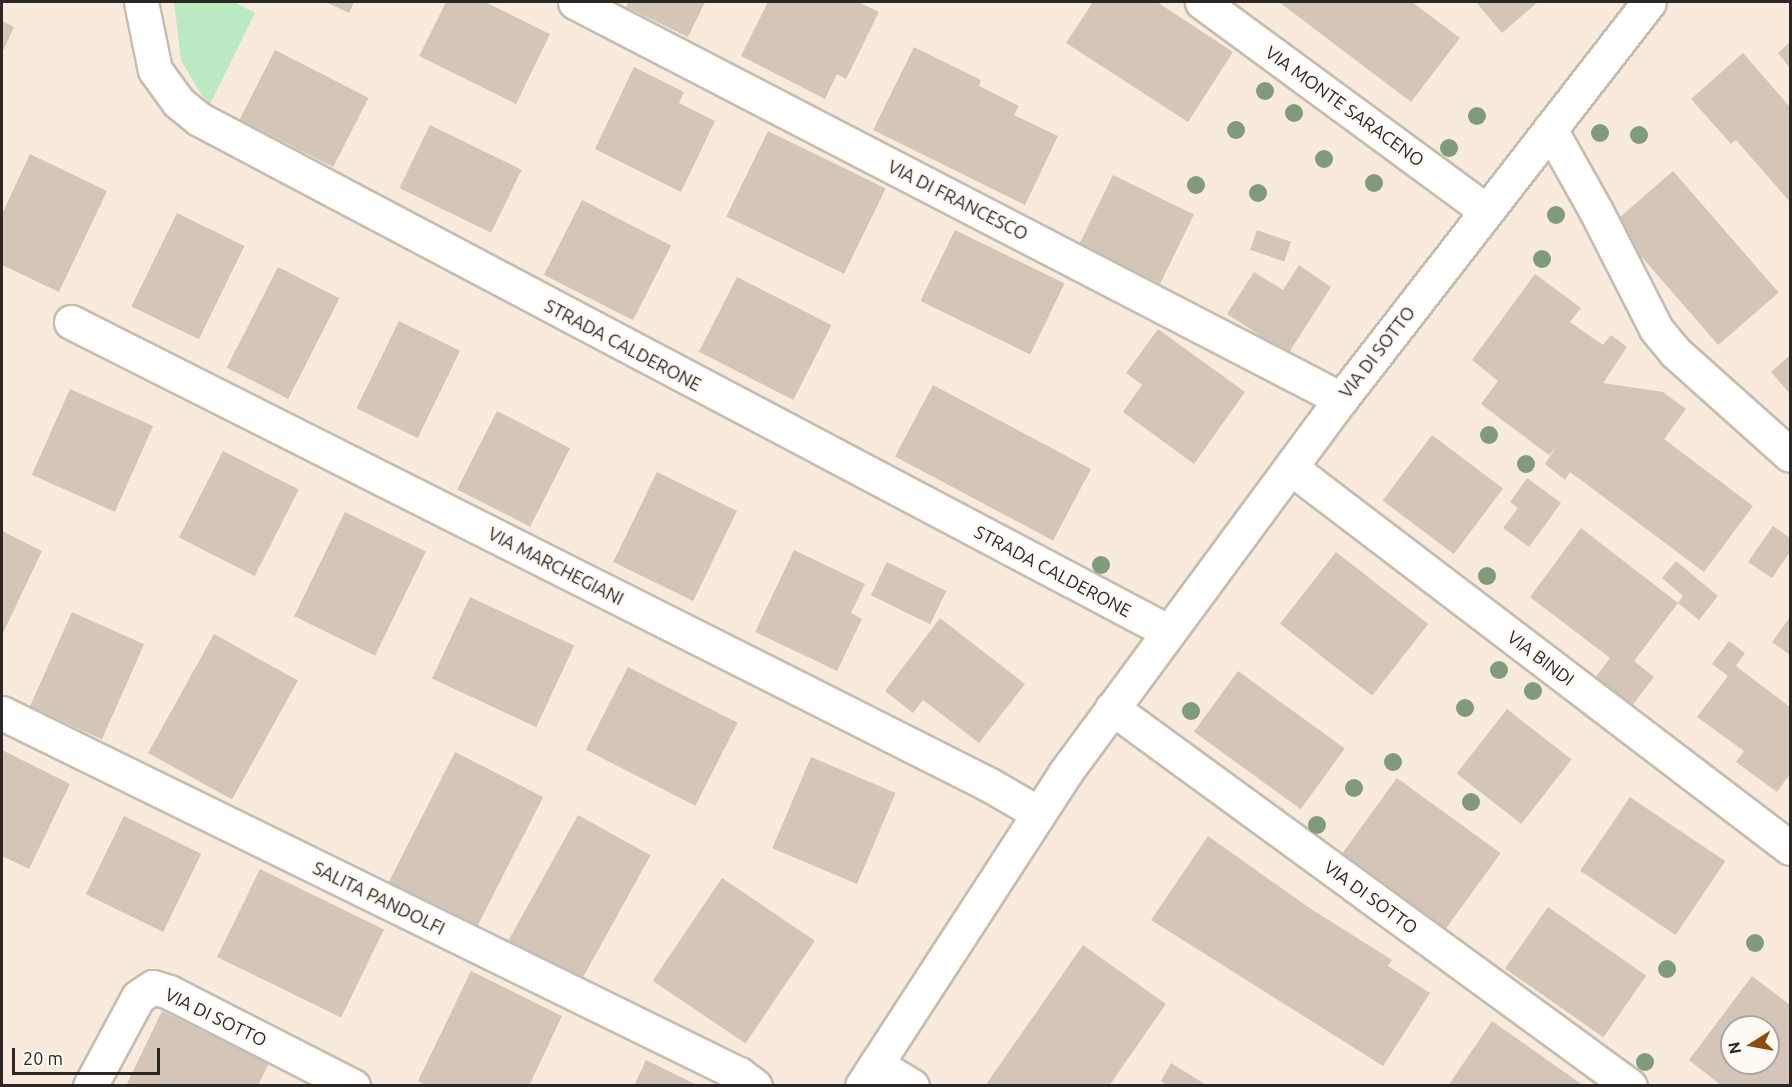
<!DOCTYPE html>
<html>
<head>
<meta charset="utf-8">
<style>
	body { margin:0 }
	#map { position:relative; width:1792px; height:1087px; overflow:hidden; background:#f8ebdd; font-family:Ubuntu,sans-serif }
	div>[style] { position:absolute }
	.green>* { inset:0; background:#bbe9c1 }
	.building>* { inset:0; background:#d3c6b9; transform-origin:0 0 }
	.roads { filter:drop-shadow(2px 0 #c8bcae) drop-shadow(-2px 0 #c8bcae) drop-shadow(0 2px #c8bcae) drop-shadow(0 -2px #c8bcae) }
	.minor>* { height:33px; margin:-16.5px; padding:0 16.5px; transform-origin:16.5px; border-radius:16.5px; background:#fff }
	.tertiary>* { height:33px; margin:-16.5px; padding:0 16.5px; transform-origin:16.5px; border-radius:16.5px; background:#fff }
	.trees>* { width:18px; height:18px; margin:-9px; border-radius:50%; background:#809b7c }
	span { translate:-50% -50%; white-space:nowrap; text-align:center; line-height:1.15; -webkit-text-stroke:4.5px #fff9f4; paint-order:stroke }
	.street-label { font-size:18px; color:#2c2722 }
	.frame { position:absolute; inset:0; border:3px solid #2c2722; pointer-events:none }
	.north { position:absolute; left:1720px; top:1015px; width:60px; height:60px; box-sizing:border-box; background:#fff9f4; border:2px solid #aba5a0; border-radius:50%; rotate:259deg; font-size:16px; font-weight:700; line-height:24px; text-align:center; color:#2c2722 }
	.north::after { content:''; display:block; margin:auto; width:21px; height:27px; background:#8c4d12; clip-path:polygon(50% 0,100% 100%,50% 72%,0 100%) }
	.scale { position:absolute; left:12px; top:1048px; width:148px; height:27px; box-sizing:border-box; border:3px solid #2c2722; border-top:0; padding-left:8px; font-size:18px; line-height:21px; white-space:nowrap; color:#2c2722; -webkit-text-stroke:4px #fff9f4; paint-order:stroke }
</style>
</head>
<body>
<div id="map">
	<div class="green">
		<div style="clip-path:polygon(174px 2px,234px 2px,255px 13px,210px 104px,201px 94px,181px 60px)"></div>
	</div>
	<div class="building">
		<div style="clip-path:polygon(326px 2px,354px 2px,349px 13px)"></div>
		<div style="clip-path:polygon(446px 2px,485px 2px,550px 34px,516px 104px,419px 56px)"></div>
		<div style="clip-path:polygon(629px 2px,705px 2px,688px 37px,626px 7px)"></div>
		<div style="clip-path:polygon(768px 2px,858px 2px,879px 12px,846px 79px,837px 74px,825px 99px,741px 56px)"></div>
		<div style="clip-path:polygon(1093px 2px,1157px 2px,1233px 52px,1188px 122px,1066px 43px)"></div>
		<div style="clip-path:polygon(1279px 2px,1412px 2px,1460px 38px,1411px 102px)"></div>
		<div style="clip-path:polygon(1476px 2px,1538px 2px,1502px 33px)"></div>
		<div style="clip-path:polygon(2px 21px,14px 27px,2px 53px)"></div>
		<div style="clip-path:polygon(1790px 42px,1790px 68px,1778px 53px)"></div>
		<div style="clip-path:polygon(914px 47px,981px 80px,979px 86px,1019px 106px,1014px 115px,1058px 136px,1025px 205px,873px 130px)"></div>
		<div style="left:275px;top:50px;width:105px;height:78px;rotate:27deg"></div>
		<div style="clip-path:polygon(1743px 53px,1790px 107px,1790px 202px,1736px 140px,1731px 144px,1691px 99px)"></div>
		<div style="clip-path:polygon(634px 67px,684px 92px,679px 103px,715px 121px,681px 192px,595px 149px)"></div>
		<div style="left:430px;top:125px;width:102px;height:70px;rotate:26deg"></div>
		<div style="left:768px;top:131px;width:131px;height:95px;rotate:26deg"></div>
		<div style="clip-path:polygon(30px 154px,107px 191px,59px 292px,2px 265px,2px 214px)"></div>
		<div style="left:1673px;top:171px;width:161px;height:80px;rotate:49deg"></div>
		<div style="left:1113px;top:175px;width:90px;height:77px;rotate:26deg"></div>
		<div style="left:582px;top:200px;width:100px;height:84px;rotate:27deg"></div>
		<div style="left:177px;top:213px;width:75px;height:104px;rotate:26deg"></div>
		<div style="left:955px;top:230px;width:122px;height:79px;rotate:26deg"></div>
		<div style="left:1257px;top:230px;width:36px;height:21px;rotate:19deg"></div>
		<div style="clip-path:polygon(1299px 265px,1331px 287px,1288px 354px,1227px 314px,1254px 272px,1283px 290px)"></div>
		<div style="left:278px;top:267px;width:69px;height:113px;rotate:27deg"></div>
		<div style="clip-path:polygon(1535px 274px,1581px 308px,1570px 322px,1603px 345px,1611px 335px,1627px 347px,1603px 383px,1663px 392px,1686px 409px,1664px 439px,1753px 506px,1704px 572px,1570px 472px,1565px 480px,1545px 464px,1556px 447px,1549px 455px,1481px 404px,1498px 381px,1472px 360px)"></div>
		<div style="left:737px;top:277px;width:106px;height:84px;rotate:27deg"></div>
		<div style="left:399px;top:321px;width:68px;height:97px;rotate:26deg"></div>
		<div style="clip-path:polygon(1158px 329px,1245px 392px,1194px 464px,1123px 412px,1142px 385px,1126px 373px)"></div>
		<div style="clip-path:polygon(1790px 355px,1790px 394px,1771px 372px)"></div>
		<div style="left:933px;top:385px;width:179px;height:81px;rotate:28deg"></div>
		<div style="left:70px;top:389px;width:91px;height:94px;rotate:24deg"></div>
		<div style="left:497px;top:411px;width:82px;height:88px;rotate:27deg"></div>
		<div style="left:1432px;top:435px;width:89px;height:82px;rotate:37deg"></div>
		<div style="left:223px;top:451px;width:85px;height:97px;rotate:27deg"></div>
		<div style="left:657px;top:472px;width:89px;height:100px;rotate:26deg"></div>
		<div style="clip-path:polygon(1527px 478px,1561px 503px,1529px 547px,1503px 528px,1518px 508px,1510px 502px)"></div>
		<div style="left:345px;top:512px;width:90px;height:116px;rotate:26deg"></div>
		<div style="clip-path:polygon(1773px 526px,1790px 538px,1790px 552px,1772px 578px,1748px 562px)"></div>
		<div style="clip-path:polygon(1581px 528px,1678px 603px,1634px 661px,1654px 677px,1631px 707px,1594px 679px,1610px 658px,1530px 597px)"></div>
		<div style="clip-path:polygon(2px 531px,42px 551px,2px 635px)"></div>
		<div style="clip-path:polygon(794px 550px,865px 584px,851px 613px,862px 619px,837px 671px,755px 632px)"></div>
		<div style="left:1336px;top:552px;width:117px;height:91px;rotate:38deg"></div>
		<div style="clip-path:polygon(1676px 561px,1718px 596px,1699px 620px,1678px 603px,1683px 596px,1662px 578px)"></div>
		<div style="left:887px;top:562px;width:66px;height:37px;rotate:26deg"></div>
		<div style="left:470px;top:597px;width:115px;height:90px;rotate:25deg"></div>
		<div style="left:72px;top:612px;width:79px;height:104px;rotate:24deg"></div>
		<div style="clip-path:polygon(1790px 617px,1790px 655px,1772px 642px)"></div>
		<div style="clip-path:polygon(940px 618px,1025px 684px,979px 743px,923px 700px,913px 713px,885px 691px)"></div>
		<div style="left:214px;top:634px;width:96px;height:136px;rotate:29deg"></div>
		<div style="clip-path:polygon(1729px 641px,1745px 653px,1736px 666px,1790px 707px,1790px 774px,1777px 792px,1736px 762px,1744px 751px,1697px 717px,1728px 676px,1712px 664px)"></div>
		<div style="left:628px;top:667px;width:123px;height:93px;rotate:27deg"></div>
		<div style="left:1238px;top:671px;width:132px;height:75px;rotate:36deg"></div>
		<div style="left:1507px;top:709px;width:82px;height:82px;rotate:38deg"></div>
		<div style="clip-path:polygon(2px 750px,70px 784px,29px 869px,2px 856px)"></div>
		<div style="left:455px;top:752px;width:99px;height:147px;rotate:27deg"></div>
		<div style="left:811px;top:757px;width:92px;height:99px;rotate:23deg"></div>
		<div style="left:1397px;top:778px;width:128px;height:96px;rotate:36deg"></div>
		<div style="left:1630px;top:797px;width:115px;height:89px;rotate:34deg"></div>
		<div style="left:578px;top:815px;width:83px;height:144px;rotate:29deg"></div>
		<div style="left:124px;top:816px;width:86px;height:87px;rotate:26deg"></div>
		<div style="clip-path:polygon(1208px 836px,1308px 907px,1392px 960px,1388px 966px,1430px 993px,1383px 1066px,1151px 920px)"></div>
		<div style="left:260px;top:869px;width:138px;height:98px;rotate:26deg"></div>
		<div style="left:722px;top:878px;width:112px;height:124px;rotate:34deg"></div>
		<div style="left:1548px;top:907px;width:120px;height:75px;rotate:35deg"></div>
		<div style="clip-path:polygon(1083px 945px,1166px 1004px,1109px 1086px,985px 1086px)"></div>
		<div style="clip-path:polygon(471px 971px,562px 1016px,529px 1086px,427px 1086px,418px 1081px)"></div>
		<div style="clip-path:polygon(evenodd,1752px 976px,1790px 1005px,1790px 1086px,1722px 1086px,1689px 1060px,1752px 976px,1732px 1027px,1768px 1027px,1768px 1063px,1732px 1063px,1732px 1027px)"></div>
		<div style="clip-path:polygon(162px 1011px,269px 1063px,258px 1086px,126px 1086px)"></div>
		<div style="clip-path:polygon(1492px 1021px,1584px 1086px,1448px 1086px)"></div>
		<div style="clip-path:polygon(646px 1060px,699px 1086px,634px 1086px)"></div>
		<div style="clip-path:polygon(1171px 1063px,1208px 1086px,1168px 1086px,1161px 1081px)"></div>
	</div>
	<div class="roads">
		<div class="minor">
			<div style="left:141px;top:2px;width:69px;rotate:78.4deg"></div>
			<div style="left:155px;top:70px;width:39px;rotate:54deg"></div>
			<div style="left:178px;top:102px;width:27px;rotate:39deg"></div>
			<div style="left:199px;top:119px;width:1097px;rotate:27.87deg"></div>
			<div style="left:575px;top:2px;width:863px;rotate:27.4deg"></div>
			<div style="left:1202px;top:2px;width:353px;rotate:36.3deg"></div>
			<div style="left:1550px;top:129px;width:94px;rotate:60.7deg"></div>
			<div style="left:1596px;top:211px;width:132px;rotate:63deg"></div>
			<div style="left:1656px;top:329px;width:30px;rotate:50deg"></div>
			<div style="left:1675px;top:352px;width:154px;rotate:41.8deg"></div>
			<div style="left:71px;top:322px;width:1029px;rotate:26.74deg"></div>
			<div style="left:990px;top:785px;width:56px;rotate:30.3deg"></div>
			<div style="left:1291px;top:468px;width:627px;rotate:37.29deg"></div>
			<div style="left:1112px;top:708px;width:641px;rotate:36.12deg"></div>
			<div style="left:2px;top:713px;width:821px;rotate:26.1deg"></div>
			<div style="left:739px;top:1074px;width:20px;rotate:37deg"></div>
			<div style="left:876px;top:1064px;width:42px;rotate:31.4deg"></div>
			<div style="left:90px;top:1086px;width:101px;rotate:-61.7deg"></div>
			<div style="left:138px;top:997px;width:18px;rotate:-34deg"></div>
			<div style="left:153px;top:987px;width:17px;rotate:17deg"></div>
			<div style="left:169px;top:992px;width:207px;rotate:27.1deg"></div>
		</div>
		<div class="tertiary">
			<div style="left:862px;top:1086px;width:373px;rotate:-57deg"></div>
			<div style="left:1065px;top:773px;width:465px;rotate:-53.6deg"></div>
			<div style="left:1341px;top:399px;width:502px;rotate:-52.2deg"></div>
		</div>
	</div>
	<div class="trees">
		<div style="left:1265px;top:91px"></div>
		<div style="left:1294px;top:113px"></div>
		<div style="left:1477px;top:116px"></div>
		<div style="left:1236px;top:130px"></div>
		<div style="left:1600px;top:133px"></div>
		<div style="left:1639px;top:135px"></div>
		<div style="left:1449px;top:148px"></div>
		<div style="left:1324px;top:159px"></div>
		<div style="left:1374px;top:183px"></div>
		<div style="left:1196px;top:185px"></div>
		<div style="left:1258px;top:193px"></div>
		<div style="left:1556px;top:215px"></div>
		<div style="left:1542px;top:259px"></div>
		<div style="left:1489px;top:435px"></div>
		<div style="left:1526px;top:464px"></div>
		<div style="left:1101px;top:565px"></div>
		<div style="left:1487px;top:576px"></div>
		<div style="left:1499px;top:670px"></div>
		<div style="left:1533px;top:691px"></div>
		<div style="left:1465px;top:708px"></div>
		<div style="left:1191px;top:711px"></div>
		<div style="left:1393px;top:762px"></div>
		<div style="left:1354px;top:788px"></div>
		<div style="left:1471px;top:802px"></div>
		<div style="left:1317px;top:825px"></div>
		<div style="left:1755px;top:943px"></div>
		<div style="left:1667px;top:969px"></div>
		<div style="left:1645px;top:1062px"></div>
	</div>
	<div class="street-label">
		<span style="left:1345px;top:106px;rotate:36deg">VIA MONTE SARACENO</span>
		<span style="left:958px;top:200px;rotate:27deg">VIA DI FRANCESCO</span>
		<span style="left:623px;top:345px;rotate:28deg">STRADA CALDERONE</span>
		<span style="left:1377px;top:352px;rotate:-52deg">VIA DI SOTTO</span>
		<span style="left:556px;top:566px;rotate:27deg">VIA MARCHEGIANI</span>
		<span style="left:1053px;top:571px;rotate:28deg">STRADA CALDERONE</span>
		<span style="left:1541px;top:658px;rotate:37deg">VIA BINDI</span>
		<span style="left:1371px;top:897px;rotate:36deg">VIA DI SOTTO</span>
		<span style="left:379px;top:898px;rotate:26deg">SALITA PANDOLFI</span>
		<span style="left:216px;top:1017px;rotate:26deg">VIA DI SOTTO</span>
	</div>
	<div class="frame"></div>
	<div class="north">N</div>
	<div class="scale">20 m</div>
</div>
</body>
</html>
